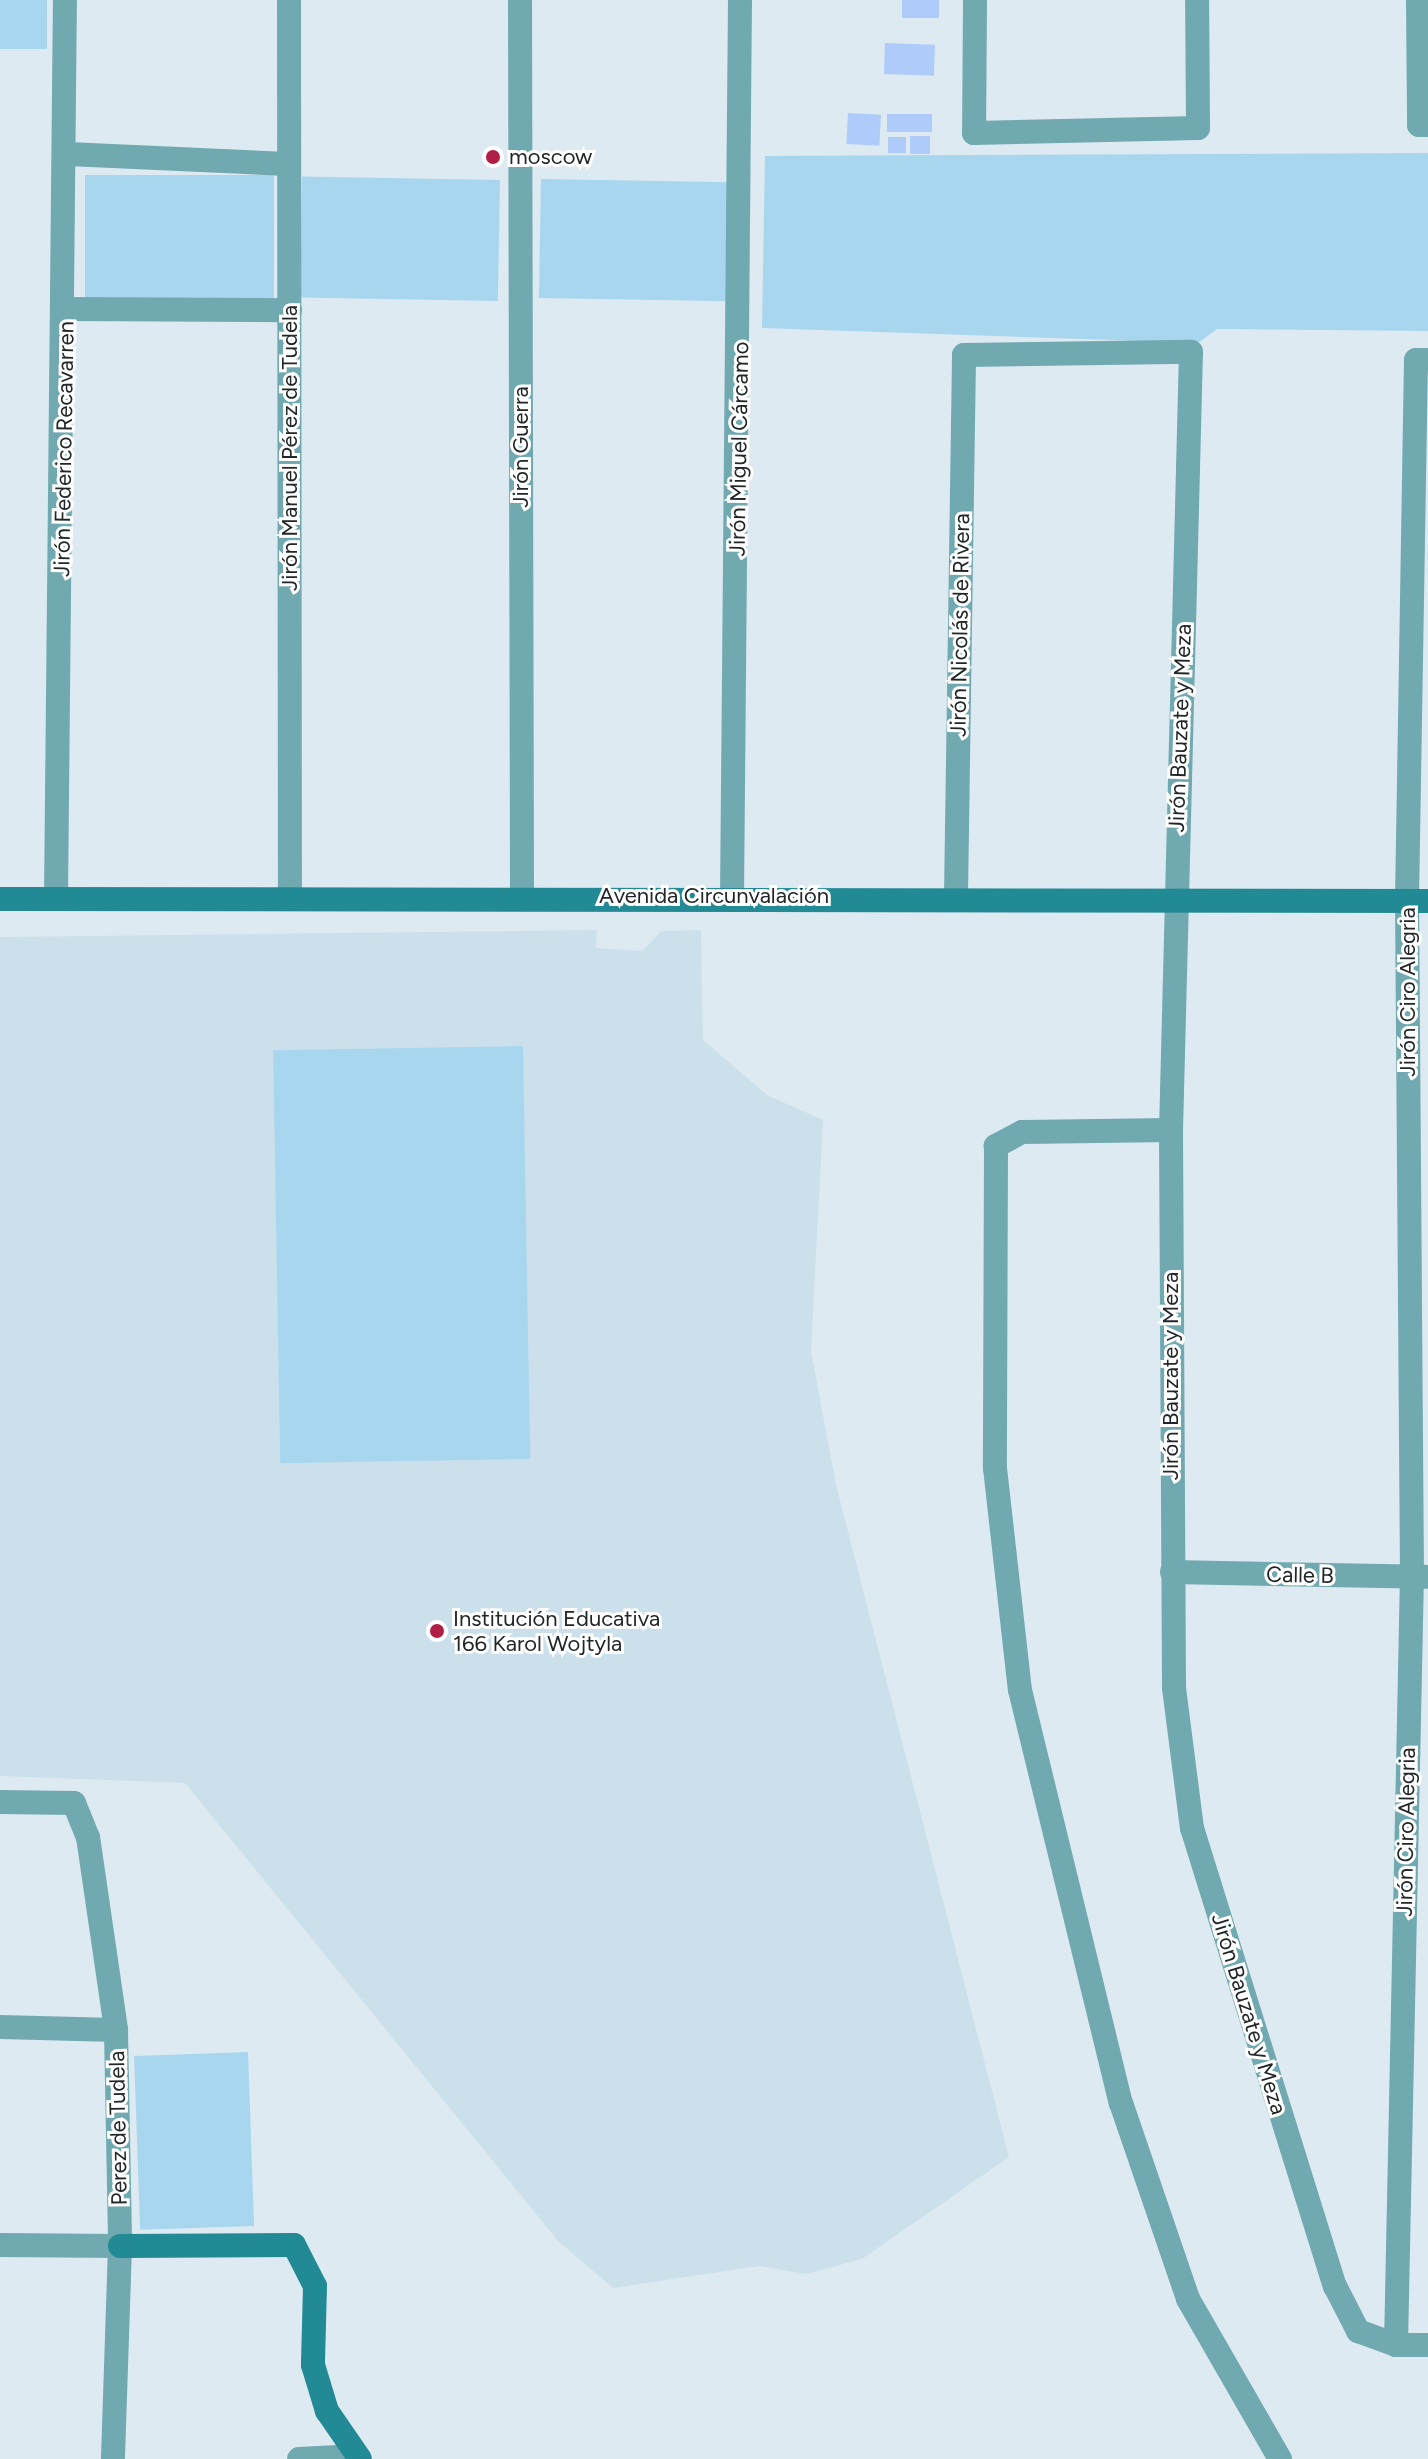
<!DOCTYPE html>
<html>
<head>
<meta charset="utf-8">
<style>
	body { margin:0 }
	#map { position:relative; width:1428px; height:2459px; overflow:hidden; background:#deeaf2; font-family:Figtree,sans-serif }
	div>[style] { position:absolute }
	.built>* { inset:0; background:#cce0ec }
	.green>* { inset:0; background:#a9d6ef; transform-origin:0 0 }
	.building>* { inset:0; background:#afcbf9; transform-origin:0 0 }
	.street>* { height:24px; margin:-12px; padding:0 12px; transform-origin:12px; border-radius:12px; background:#71a9b0 }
	.secondary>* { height:24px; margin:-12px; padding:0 12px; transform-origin:12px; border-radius:12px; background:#228a94 }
	.dots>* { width:22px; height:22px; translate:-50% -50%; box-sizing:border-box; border:4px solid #fff; border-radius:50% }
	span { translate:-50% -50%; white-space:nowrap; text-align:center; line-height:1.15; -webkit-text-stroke:6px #fff; paint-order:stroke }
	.poi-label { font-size:22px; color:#212628 }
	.left { translate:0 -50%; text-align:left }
	.street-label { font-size:22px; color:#212628 }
</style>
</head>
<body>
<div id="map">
	<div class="built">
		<div style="clip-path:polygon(597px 930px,596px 948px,642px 951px,661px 931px,701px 930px,703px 1040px,767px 1095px,823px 1120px,811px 1351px,836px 1485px,1009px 2157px,862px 2259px,806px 2274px,759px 2266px,613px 2288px,558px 2241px,185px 1783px,0 1776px,0 937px)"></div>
	</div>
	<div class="green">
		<div style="left:0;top:0;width:47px;height:49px"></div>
		<div style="clip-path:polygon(1428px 153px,1428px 331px,1217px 329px,1198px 343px,762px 328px,765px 156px)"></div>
		<div style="left:85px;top:175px;width:189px;height:126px"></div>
		<div style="left:541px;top:179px;width:191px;height:119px;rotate:1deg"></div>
		<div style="left:500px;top:180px;width:121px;height:198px;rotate:91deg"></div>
		<div style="left:523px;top:1046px;width:413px;height:250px;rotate:89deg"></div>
		<div style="left:248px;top:2052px;width:174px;height:114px;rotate:88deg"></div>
	</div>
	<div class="building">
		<div style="left:902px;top:0;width:37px;height:18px"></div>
		<div style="left:885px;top:43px;width:50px;height:31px;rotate:2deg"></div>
		<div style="left:848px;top:113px;width:33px;height:31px;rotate:3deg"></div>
		<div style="left:887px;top:114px;width:45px;height:18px"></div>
		<div style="left:910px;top:136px;width:20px;height:18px"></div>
		<div style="left:888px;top:137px;width:18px;height:16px"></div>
	</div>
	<div class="street">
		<div style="left:289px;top:0;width:897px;rotate:89.94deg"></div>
		<div style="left:520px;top:0;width:895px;rotate:89.87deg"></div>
		<div style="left:975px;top:0;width:133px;rotate:90.4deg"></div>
		<div style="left:974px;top:133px;width:224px;rotate:-1.3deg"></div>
		<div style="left:1198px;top:128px;width:128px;rotate:-90.4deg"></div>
		<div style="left:1418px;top:0;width:125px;rotate:89.5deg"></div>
		<div style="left:1419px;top:125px;width:9px"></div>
		<div style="left:68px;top:154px;width:220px;rotate:2.6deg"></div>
		<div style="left:67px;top:309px;width:223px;rotate:0.3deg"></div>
		<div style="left:956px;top:896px;width:541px;rotate:-89.15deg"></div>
		<div style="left:964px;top:355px;width:227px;rotate:-0.8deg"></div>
		<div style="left:1191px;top:352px;width:778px;rotate:91.47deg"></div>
		<div style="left:1171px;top:1130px;width:558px;rotate:89.69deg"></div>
		<div style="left:1174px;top:1688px;width:141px;rotate:82.7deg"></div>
		<div style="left:1192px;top:1828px;width:480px;rotate:72.7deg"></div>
		<div style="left:1335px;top:2286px;width:51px;rotate:62.9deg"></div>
		<div style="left:1358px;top:2331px;width:40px;rotate:20.2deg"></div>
		<div style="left:1396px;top:2345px;width:32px"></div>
		<div style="left:56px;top:897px;width:897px;rotate:-89.43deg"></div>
		<div style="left:732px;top:898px;width:898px;rotate:-89.49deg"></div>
		<div style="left:1171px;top:1130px;width:149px;rotate:179.2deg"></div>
		<div style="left:1022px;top:1132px;width:30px;rotate:152deg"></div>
		<div style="left:996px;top:1146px;width:322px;rotate:90.2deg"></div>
		<div style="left:995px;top:1468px;width:223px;rotate:83.6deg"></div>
		<div style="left:1020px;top:1690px;width:425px;rotate:76.3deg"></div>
		<div style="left:1121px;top:2103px;width:207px;rotate:71.1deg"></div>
		<div style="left:1188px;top:2299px;width:185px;rotate:60.1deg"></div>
		<div style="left:1172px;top:1572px;width:253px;rotate:1.1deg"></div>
		<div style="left:0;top:1802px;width:74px;rotate:0.8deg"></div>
		<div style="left:74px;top:1803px;width:37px;rotate:68deg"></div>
		<div style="left:88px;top:1837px;width:195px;rotate:81.7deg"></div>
		<div style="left:116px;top:2030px;width:216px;rotate:88.9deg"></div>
		<div style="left:120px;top:2246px;width:213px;rotate:91.9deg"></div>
		<div style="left:0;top:2027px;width:116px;rotate:1.5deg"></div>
		<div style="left:0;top:2245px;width:120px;rotate:0.5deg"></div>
		<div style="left:1396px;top:2345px;width:768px;rotate:-88.81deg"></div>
		<div style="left:1412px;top:1577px;width:676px;rotate:-90.42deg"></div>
		<div style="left:1407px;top:901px;width:541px;rotate:-89.05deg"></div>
		<div style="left:1416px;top:360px;width:12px"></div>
		<div style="left:299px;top:2459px;width:58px;rotate:-3deg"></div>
	</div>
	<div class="secondary">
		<div style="left:0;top:899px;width:1428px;rotate:0.08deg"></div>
		<div style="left:120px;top:2246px;width:174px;rotate:-0.3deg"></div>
		<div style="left:294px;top:2245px;width:46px;rotate:62.9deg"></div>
		<div style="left:315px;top:2286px;width:79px;rotate:91.5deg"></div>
		<div style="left:313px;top:2365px;width:48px;rotate:73.1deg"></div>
		<div style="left:327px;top:2411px;width:58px;rotate:55.5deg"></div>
	</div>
	<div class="dots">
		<div style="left:493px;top:157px;background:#b01d45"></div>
		<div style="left:437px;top:1631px;background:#b01d45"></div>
	</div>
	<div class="poi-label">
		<span class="left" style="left:509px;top:157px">moscow</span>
		<span class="left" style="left:453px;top:1631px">Institución Educativa<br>166 Karol Wojtyla</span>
	</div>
	<div class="street-label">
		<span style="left:521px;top:447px;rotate:-90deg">Jirón Guerra</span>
		<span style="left:290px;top:448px;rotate:-90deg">Jirón Manuel Pérez de Tudela</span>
		<span style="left:64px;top:449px;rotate:-89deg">Jirón Federico Recavarren</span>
		<span style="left:739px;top:449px;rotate:-89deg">Jirón Miguel Cárcamo</span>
		<span style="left:960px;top:625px;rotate:-89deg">Jirón Nicolás de Rivera</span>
		<span style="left:1180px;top:728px;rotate:-88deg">Jirón Bauzate y Meza</span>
		<span style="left:714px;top:896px">Avenida Circunvalación</span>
		<span style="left:1408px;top:992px;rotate:-90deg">Jirón Ciro Alegria</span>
		<span style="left:1171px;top:1376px;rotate:-90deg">Jirón Bauzate y Meza</span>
		<span style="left:1300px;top:1575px;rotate:1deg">Calle B</span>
		<span style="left:1406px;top:1832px;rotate:-89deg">Jirón Ciro Alegria</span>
		<span style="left:1249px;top:2014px;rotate:73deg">Jirón Bauzate y Meza</span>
		<span style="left:118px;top:2128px;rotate:-91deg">Perez de Tudela</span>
	</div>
</div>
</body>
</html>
